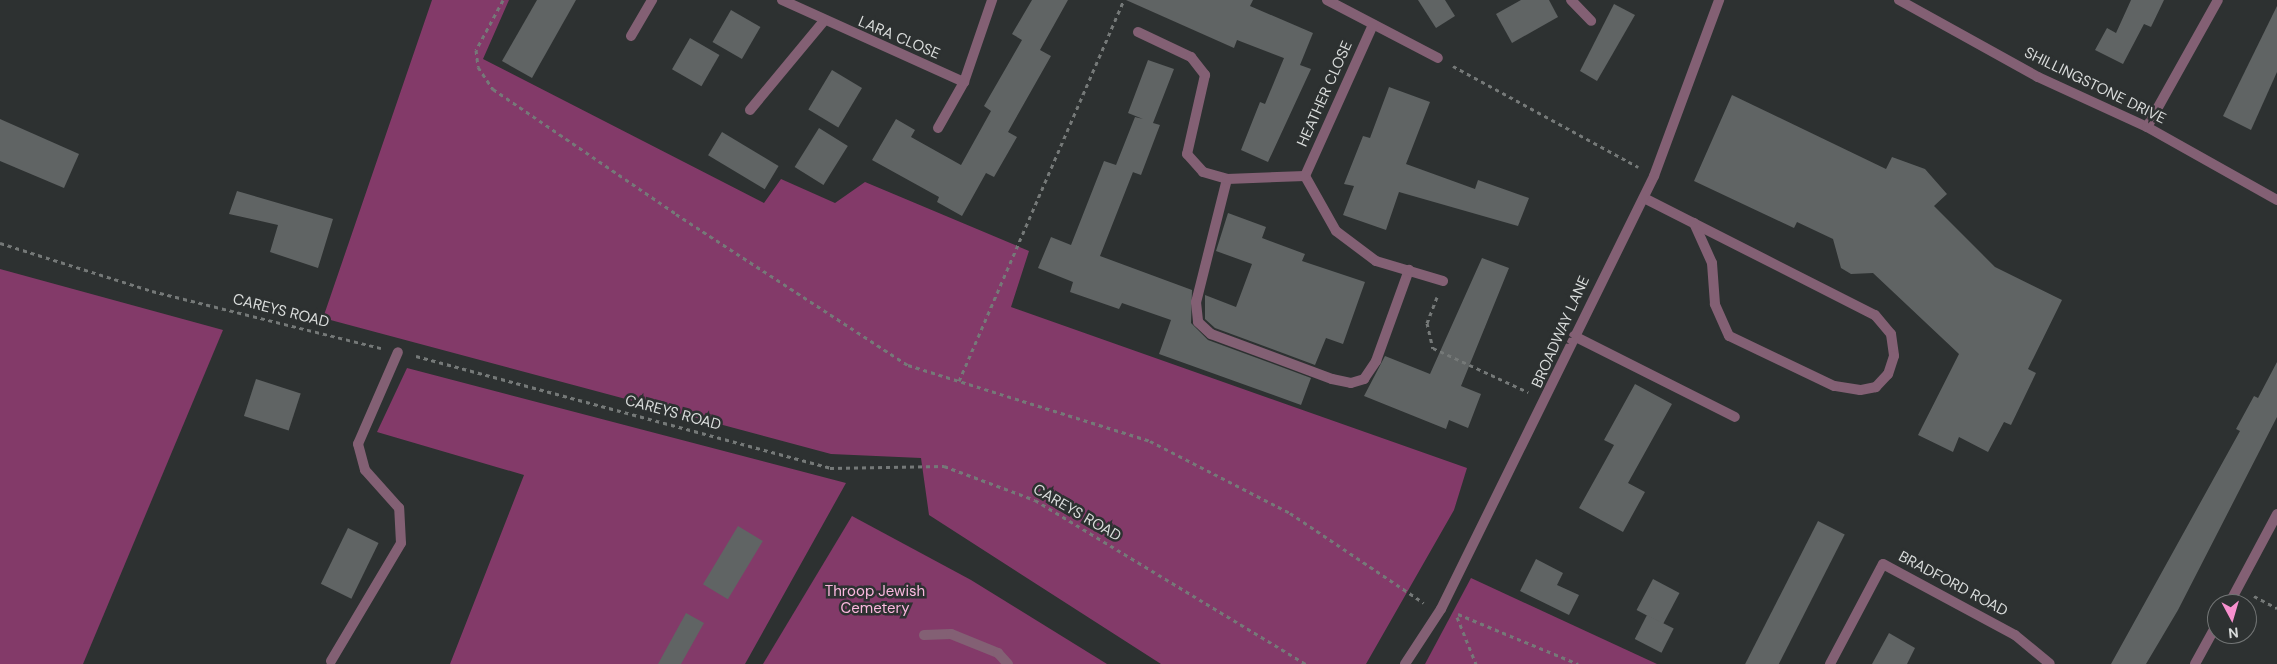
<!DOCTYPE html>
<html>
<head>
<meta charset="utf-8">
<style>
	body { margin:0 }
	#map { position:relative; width:2277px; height:664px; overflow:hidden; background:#2d3131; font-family:"DM Sans",sans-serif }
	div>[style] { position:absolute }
	.green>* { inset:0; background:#833a69 }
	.building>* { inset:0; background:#606464; transform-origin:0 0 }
	.path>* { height:3px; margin-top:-1.5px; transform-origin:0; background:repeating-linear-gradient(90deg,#757978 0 4px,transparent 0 8px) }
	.service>* { height:10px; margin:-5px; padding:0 5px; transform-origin:5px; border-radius:5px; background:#836074 }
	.minor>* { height:10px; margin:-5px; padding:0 5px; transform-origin:5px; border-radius:5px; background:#836074 }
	span { translate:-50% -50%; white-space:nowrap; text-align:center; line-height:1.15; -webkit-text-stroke:5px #2d3131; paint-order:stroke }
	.street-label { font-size:15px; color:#d9dcdb }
	.park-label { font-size:15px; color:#fab8de }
	.north { position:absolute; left:2207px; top:594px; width:50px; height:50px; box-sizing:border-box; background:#2d3131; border:1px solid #727575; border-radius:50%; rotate:174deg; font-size:14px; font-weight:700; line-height:20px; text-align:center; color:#d9dcdb }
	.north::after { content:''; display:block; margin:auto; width:18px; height:22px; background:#f790ce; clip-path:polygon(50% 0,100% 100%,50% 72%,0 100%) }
</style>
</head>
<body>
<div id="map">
	<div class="green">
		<div style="clip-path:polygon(432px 0,509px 0,483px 59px,764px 203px,781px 179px,835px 203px,865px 182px,1029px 251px,1011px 307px,1467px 468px,1454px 510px,1366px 664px,1161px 664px,929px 515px,921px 458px,831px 454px,323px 318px)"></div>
		<div style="clip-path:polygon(0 269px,223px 330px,83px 664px,0 664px)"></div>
		<div style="clip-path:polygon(407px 368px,846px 483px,745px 664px,450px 664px,524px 475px,377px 432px)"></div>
		<div style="clip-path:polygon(852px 516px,971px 580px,1107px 664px,763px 664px)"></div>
		<div style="clip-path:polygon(1471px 578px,1657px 664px,1425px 664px)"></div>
	</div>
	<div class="building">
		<div style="clip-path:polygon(537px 0,576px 0,532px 78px,502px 61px)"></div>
		<div style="clip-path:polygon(1032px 0,1068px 0,1040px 50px,1051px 56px,1008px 132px,1017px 137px,994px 177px,986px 173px,962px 216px,937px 202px,939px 197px,872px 160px,896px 119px,915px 130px,911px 137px,961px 165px,991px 111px,984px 106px,1022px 40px,1012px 34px)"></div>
		<div style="clip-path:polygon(1126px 0,1253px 0,1250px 6px,1313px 33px,1300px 65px,1311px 69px,1268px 162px,1241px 150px,1260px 102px,1265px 104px,1284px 58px,1289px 60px,1237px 40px,1234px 48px)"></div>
		<div style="clip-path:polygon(1418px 0,1445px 0,1455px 16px,1436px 28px)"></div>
		<div style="clip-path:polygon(1521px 0,1549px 0,1558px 17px,1512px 43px,1496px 14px)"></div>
		<div style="clip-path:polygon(2131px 0,2164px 0,2151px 27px,2144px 24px,2123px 64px,2095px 50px,2107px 28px,2116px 33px)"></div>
		<div style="clip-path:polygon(1614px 4px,1635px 15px,1597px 81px,1580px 71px)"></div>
		<div style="clip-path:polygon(2277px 6px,2277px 72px,2251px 130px,2223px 116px)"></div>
		<div style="left:731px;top:10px;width:34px;height:37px;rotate:30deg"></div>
		<div style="left:690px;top:38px;width:34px;height:36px;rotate:30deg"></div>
		<div style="clip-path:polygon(1148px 60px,1174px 69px,1153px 123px,1160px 125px,1141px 175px,1127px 170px,1133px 172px,1100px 256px,1192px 290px,1191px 323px,1208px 340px,1311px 378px,1301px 405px,1159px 354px,1171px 320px,1122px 303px,1119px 309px,1070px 292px,1073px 282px,1038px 268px,1051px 237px,1071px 245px,1104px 161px,1116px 165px,1135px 117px,1143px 119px,1128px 113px)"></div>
		<div style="left:832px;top:70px;width:35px;height:46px;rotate:31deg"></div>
		<div style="clip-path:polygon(1389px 87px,1430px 102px,1406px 164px,1475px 189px,1478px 180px,1529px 198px,1518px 226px,1399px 192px,1386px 230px,1343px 215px,1354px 186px,1344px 184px,1363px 136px,1370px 138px)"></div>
		<div style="clip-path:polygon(1732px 95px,1886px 169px,1892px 157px,1925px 169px,1947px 194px,1934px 206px,1995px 267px,2062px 300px,2028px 369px,2036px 373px,2011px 425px,2004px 422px,1988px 452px,1959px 437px,1953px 452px,1918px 435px,1959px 354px,1873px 273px,1851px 274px,1841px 268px,1833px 239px,1797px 222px,1794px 228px,1694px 181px)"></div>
		<div style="clip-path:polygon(0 119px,79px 154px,64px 188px,0 161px)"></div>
		<div style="left:819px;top:128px;width:34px;height:46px;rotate:32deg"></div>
		<div style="left:722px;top:132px;width:66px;height:27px;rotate:31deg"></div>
		<div style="clip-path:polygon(237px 191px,333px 219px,318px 268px,270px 252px,278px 225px,229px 214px)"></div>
		<div style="clip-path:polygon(1228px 213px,1266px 227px,1262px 238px,1305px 254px,1302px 261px,1365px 282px,1343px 344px,1326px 338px,1315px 365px,1215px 328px,1205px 319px,1205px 295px,1236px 307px,1252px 264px,1216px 251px)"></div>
		<div style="clip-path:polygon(1482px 258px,1509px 268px,1461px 386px,1481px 394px,1468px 428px,1449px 420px,1446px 429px,1364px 396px,1385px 356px,1430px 374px)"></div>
		<div style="clip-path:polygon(2277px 362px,2277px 417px,2178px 610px,2146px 664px,2111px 664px,2240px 431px,2236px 429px,2254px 396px,2258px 398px)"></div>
		<div style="left:256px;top:379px;width:47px;height:39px;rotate:18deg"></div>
		<div style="clip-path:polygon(1635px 384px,1672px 404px,1628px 483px,1645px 492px,1623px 532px,1579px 508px,1614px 445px,1604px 440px)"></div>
		<div style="left:1818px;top:521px;width:30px;height:162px;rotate:27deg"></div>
		<div style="left:738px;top:526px;width:29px;height:68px;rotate:31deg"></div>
		<div style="left:348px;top:528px;width:34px;height:62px;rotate:26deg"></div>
		<div style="clip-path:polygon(1536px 559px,1563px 573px,1557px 585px,1579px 595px,1569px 615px,1520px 591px)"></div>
		<div style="left:1653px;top:579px;width:30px;height:35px;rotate:28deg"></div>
		<div style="clip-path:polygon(686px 613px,704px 623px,681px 664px,658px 664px)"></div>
		<div style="left:1647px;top:615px;width:30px;height:27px;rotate:27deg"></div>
		<div style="clip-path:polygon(1889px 633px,1915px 648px,1907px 664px,1872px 664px)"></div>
	</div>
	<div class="path">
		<div style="left:503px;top:0;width:57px;rotate:118.4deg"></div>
		<div style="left:476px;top:50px;width:17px;rotate:83deg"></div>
		<div style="left:478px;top:67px;width:27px;rotate:56deg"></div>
		<div style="left:493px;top:89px;width:222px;rotate:34.3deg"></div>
		<div style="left:676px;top:214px;width:277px;rotate:33.1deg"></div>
		<div style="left:908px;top:365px;width:254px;rotate:17.4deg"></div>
		<div style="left:1150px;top:441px;width:157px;rotate:27.2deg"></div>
		<div style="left:1290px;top:513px;width:161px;rotate:33.9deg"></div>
		<div style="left:1453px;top:66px;width:211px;rotate:28.6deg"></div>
		<div style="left:0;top:243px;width:159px;rotate:17.5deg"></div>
		<div style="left:152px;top:291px;width:236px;rotate:14deg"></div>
		<div style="left:1437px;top:297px;width:28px;rotate:111deg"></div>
		<div style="left:1427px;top:323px;width:26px;rotate:77deg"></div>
		<div style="left:1433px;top:348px;width:105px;rotate:24.9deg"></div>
		<div style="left:416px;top:356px;width:429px;rotate:15.1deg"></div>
		<div style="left:830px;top:468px;width:114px;rotate:-1deg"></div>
		<div style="left:944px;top:466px;width:97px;rotate:20.5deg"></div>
		<div style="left:1035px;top:500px;width:317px;rotate:31.2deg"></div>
		<div style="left:959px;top:381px;width:415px;rotate:-66.6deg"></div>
		<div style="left:2254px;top:596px;width:26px;rotate:28deg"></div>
		<div style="left:1458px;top:614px;width:130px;rotate:22.6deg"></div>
		<div style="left:1457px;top:617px;width:51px;rotate:68deg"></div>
	</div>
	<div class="service">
		<div style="left:1571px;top:0;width:29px;rotate:46deg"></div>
		<div style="left:1227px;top:179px;width:127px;rotate:104.1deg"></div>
		<div style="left:1196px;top:302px;width:20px;rotate:84deg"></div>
		<div style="left:1198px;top:322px;width:18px;rotate:43deg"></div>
		<div style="left:1211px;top:334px;width:129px;rotate:20.4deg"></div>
		<div style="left:1332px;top:379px;width:19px;rotate:12deg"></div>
		<div style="left:1351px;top:383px;width:14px;rotate:-17deg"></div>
		<div style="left:1364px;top:379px;width:22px;rotate:-56deg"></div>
		<div style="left:1376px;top:361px;width:97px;rotate:-70.1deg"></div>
		<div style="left:1644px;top:198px;width:259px;rotate:26.9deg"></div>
		<div style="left:1875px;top:315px;width:25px;rotate:50deg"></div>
		<div style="left:1891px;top:334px;width:22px;rotate:82deg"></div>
		<div style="left:1894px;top:356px;width:19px;rotate:108deg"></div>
		<div style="left:1888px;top:374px;width:18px;rotate:133deg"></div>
		<div style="left:1876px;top:387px;width:16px;rotate:169deg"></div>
		<div style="left:1860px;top:390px;width:26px;rotate:-171deg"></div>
		<div style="left:1834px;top:386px;width:116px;rotate:-154.5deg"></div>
		<div style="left:1729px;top:336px;width:35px;rotate:-114deg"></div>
		<div style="left:1715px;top:304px;width:41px;rotate:-94.2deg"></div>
		<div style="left:1712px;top:263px;width:44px;rotate:-114.2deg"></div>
		<div style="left:1574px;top:336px;width:180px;rotate:26.7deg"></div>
		<div style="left:924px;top:635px;width:27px;rotate:-2deg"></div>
		<div style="left:951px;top:634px;width:51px;rotate:22deg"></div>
		<div style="left:998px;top:653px;width:15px;rotate:48deg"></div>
		<div style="left:331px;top:661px;width:137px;rotate:-59.3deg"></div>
		<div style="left:401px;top:543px;width:35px;rotate:-93deg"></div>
		<div style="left:399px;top:508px;width:51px;rotate:-131.8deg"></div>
		<div style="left:365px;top:470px;width:27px;rotate:-105deg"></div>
		<div style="left:358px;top:444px;width:100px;rotate:-66.5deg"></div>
	</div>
	<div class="minor">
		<div style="left:782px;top:0;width:200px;rotate:24.3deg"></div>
		<div style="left:1327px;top:0;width:125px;rotate:27.6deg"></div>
		<div style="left:1899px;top:0;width:159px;rotate:29deg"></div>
		<div style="left:2038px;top:77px;width:120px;rotate:24.6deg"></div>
		<div style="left:2147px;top:127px;width:149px;rotate:29.3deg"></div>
		<div style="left:1138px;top:32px;width:59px;rotate:25.3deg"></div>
		<div style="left:1191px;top:57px;width:23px;rotate:52deg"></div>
		<div style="left:1205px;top:75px;width:81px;rotate:102.8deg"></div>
		<div style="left:1187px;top:154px;width:24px;rotate:48deg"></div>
		<div style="left:1203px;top:172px;width:25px;rotate:16deg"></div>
		<div style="left:1227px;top:179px;width:78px;rotate:-2.2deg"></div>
		<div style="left:1305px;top:176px;width:63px;rotate:60.6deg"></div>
		<div style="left:1336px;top:231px;width:50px;rotate:36.9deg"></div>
		<div style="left:1376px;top:261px;width:70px;rotate:16.6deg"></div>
		<div style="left:631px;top:36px;width:42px;rotate:-59.7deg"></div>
		<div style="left:750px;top:110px;width:114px;rotate:-50.3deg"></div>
		<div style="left:2147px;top:127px;width:145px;rotate:-60.8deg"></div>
		<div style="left:938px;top:128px;width:53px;rotate:-60.5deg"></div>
		<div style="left:964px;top:82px;width:87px;rotate:-71.1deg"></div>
		<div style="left:1305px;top:176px;width:166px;rotate:-65.8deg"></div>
		<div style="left:2229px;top:604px;width:102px;rotate:-61.9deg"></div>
		<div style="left:1405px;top:664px;width:66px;rotate:-56.8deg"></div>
		<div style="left:1441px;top:609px;width:483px;rotate:-63.8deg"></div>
		<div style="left:1654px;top:176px;width:188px;rotate:-69.7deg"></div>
		<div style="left:1830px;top:664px;width:113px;rotate:-62.1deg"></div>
		<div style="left:1883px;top:564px;width:150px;rotate:28.3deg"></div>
		<div style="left:2015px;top:635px;width:45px;rotate:39.6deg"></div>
		<div style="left:2195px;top:664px;width:46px;rotate:-61.2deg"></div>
	</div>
	<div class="street-label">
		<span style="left:899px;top:38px;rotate:23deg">LARA CLOSE</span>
		<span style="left:2095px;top:86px;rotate:26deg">SHILLINGSTONE DRIVE</span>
		<span style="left:1325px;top:94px;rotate:-66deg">HEATHER CLOSE</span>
		<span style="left:281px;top:311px;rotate:14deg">CAREYS ROAD</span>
		<span style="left:1561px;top:332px;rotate:-66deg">BROADWAY LANE</span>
		<span style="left:673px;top:413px;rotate:15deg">CAREYS ROAD</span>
		<span style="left:1077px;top:513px;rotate:30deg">CAREYS ROAD</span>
		<span style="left:1953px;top:584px;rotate:28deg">BRADFORD ROAD</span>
	</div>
	<div class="park-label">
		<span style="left:875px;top:600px">Throop Jewish<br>Cemetery</span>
	</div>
	<div class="north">N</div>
</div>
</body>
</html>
